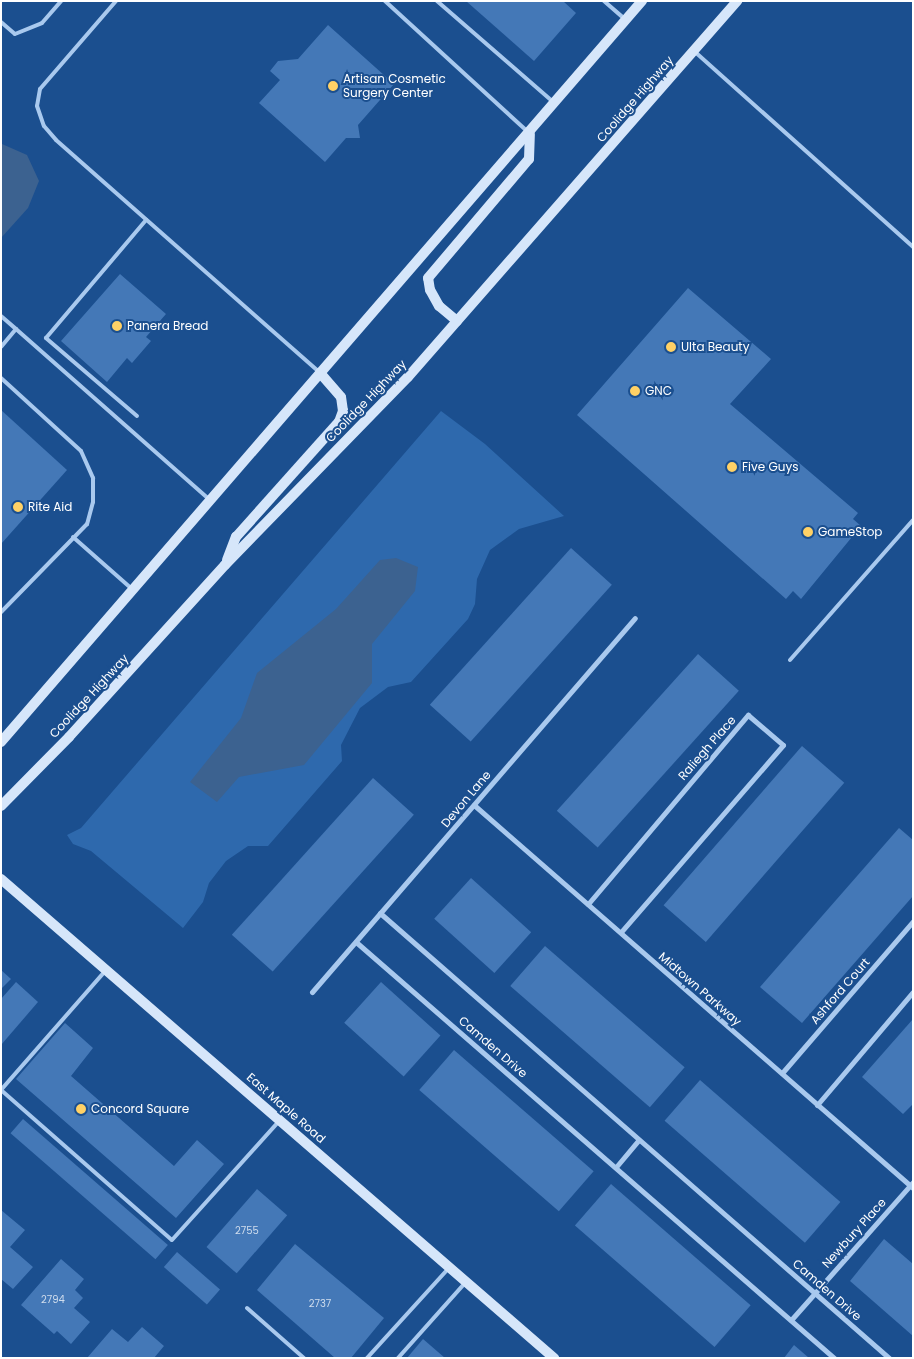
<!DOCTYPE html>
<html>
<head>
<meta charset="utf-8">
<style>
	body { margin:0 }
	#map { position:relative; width:914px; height:1359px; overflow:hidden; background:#1b4f8f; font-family:Poppins,sans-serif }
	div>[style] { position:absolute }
	.green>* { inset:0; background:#2e69ad }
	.water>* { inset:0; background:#3c6290 }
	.building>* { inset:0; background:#4478b7; transform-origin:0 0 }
	.service>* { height:4px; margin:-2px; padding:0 2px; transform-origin:2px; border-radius:2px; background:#a9c9ee }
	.minor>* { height:5px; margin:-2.5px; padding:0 2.5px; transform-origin:2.5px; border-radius:2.5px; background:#a9c9ee }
	.secondary>* { height:10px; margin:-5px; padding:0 5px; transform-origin:5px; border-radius:5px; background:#d6e6fa }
	.dots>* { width:14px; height:14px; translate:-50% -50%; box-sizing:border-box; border:2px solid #1b4f8f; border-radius:50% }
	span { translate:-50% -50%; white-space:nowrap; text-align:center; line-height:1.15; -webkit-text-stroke:4px #1b4f8f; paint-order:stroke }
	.number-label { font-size:10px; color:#d0dded }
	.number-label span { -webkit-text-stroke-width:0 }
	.poi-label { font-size:12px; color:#fff }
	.left { translate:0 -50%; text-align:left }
	.street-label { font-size:12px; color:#fff }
	.frame { position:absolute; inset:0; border:2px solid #fff; pointer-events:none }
</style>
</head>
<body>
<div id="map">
	<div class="green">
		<div style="clip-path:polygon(441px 411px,485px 444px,564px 516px,519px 529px,490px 550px,477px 579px,475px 604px,468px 619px,411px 682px,388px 687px,360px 708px,341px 745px,342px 761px,268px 846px,248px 846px,226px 861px,209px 883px,203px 902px,183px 928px,91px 851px,73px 844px,67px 835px,81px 828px)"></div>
	</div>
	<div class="water">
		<div style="clip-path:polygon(2px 144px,27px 155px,39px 181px,28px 208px,1px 238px)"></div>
		<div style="clip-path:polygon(396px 558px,418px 567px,415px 591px,372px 644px,372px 683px,304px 765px,239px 777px,217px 802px,190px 782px,241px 718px,257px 673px,336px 609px,380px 560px)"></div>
	</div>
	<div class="building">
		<div style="clip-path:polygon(466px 1px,563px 1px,576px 13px,534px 61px)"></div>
		<div style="clip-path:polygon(328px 25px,394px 84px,358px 125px,360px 138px,346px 138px,325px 162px,259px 103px,280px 80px,270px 71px,278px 61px,298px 59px)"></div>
		<div style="clip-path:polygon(120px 274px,166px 314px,146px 337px,151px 341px,132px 363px,127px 358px,107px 382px,61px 341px)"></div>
		<div style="clip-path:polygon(688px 288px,771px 359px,730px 404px,858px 513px,853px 519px,861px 526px,801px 599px,793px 591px,786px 599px,577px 415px)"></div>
		<div style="clip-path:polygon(1px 410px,67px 470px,1px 544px)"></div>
		<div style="left:571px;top:548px;width:55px;height:211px;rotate:42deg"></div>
		<div style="left:698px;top:654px;width:55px;height:211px;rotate:42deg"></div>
		<div style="left:802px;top:746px;width:56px;height:211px;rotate:41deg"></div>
		<div style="left:373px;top:778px;width:55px;height:211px;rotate:42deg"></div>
		<div style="clip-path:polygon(899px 828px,913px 840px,913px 896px,802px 1023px,760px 987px)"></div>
		<div style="left:471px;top:878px;width:81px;height:55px;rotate:42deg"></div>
		<div style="left:545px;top:946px;width:185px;height:53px;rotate:41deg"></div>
		<div style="clip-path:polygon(1px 970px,11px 979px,1px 989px)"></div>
		<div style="clip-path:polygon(16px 982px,38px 1002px,1px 1045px,1px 999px)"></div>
		<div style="left:381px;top:982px;width:80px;height:55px;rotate:42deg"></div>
		<div style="clip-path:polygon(913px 1019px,913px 1104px,903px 1114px,862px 1077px)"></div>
		<div style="clip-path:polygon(65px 1023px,93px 1048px,71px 1076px,174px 1166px,197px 1140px,224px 1164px,176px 1218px,16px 1079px)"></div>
		<div style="left:454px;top:1050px;width:185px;height:53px;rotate:41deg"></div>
		<div style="left:700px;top:1080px;width:186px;height:54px;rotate:41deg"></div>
		<div style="left:23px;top:1119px;width:192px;height:19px;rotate:41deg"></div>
		<div style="left:611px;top:1184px;width:185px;height:55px;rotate:41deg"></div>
		<div style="left:257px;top:1189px;width:40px;height:77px;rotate:41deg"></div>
		<div style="clip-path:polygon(1px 1210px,25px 1230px,10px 1247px,33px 1267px,13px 1289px,1px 1279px)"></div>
		<div style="clip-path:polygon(884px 1239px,913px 1264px,913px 1336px,850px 1281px)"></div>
		<div style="clip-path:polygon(295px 1244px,384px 1318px,351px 1358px,335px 1358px,257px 1290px)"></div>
		<div style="left:177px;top:1252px;width:57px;height:20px;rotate:41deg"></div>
		<div style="clip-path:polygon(61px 1259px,84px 1279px,75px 1290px,83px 1298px,74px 1308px,90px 1322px,71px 1344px,57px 1331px,54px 1334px,21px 1305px)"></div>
		<div style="clip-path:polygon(142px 1327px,164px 1346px,154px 1358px,87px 1358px,112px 1329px,128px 1342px)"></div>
		<div style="clip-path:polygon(423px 1339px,445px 1358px,407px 1358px)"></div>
		<div style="clip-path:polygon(794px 1345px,809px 1358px,784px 1358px)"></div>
	</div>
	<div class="service">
		<div style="left:116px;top:1px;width:116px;rotate:130.8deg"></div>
		<div style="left:40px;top:89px;width:17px;rotate:100deg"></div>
		<div style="left:37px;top:106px;width:21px;rotate:71deg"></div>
		<div style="left:44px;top:126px;width:18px;rotate:49deg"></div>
		<div style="left:56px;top:140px;width:352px;rotate:41.4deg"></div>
		<div style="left:385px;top:1px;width:194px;rotate:42.5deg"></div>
		<div style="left:437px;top:1px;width:154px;rotate:41deg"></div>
		<div style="left:604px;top:1px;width:28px;rotate:41deg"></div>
		<div style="left:1px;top:22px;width:18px;rotate:41deg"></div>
		<div style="left:15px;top:34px;width:29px;rotate:-22deg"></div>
		<div style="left:42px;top:23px;width:29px;rotate:-49deg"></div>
		<div style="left:694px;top:51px;width:294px;rotate:41.8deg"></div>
		<div style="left:1px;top:316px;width:20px;rotate:41deg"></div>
		<div style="left:16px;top:329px;width:23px;rotate:130deg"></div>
		<div style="left:16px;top:329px;width:257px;rotate:41.4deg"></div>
		<div style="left:1px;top:378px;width:108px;rotate:42.4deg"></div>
		<div style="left:81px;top:451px;width:30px;rotate:66deg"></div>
		<div style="left:93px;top:478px;width:24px;rotate:90deg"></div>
		<div style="left:93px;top:502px;width:23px;rotate:105deg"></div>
		<div style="left:87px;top:524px;width:123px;rotate:134.3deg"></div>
		<div style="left:137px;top:416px;width:120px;rotate:-139.4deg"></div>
		<div style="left:46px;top:338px;width:155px;rotate:-49.7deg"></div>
		<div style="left:73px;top:537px;width:79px;rotate:41.4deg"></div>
		<div style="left:790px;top:660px;width:186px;rotate:-48.7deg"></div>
		<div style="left:1px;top:1090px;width:227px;rotate:41.3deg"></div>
		<div style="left:172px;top:1240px;width:160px;rotate:-48deg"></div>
		<div style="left:1px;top:1090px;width:158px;rotate:-48.8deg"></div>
		<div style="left:247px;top:1308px;width:76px;rotate:41.3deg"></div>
		<div style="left:367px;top:1358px;width:120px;rotate:-47.7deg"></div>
		<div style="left:398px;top:1358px;width:101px;rotate:-48.2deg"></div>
	</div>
	<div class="minor">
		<div style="left:474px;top:805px;width:583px;rotate:41.1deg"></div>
		<div style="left:588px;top:904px;width:248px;rotate:-49.8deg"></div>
		<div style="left:748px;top:715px;width:46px;rotate:40.6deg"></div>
		<div style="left:783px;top:745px;width:247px;rotate:130.9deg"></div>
		<div style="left:380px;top:913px;width:676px;rotate:41.16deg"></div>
		<div style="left:356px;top:942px;width:634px;rotate:41.03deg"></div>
		<div style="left:312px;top:992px;width:494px;rotate:-49.2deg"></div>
		<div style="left:782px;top:1073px;width:201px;rotate:-49.2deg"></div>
		<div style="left:817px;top:1105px;width:148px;rotate:-49.7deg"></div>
		<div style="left:616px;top:1167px;width:35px;rotate:-50deg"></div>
		<div style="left:791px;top:1320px;width:184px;rotate:-48.5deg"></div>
	</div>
	<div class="secondary">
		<div style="left:457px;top:321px;width:23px;rotate:-140deg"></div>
		<div style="left:439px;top:306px;width:18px;rotate:-119deg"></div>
		<div style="left:430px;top:290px;width:12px;rotate:-99deg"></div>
		<div style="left:428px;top:278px;width:156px;rotate:-49.7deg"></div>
		<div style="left:529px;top:159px;width:25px;rotate:-88deg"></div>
		<div style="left:227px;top:560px;width:25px;rotate:-69deg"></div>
		<div style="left:236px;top:537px;width:154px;rotate:-48.2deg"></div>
		<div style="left:339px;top:422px;width:12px;rotate:-70deg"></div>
		<div style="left:343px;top:411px;width:14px;rotate:-98deg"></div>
		<div style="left:341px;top:397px;width:32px;rotate:-131deg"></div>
		<div style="left:1px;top:742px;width:980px;rotate:-49.14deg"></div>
		<div style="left:1px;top:806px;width:97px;rotate:-45.4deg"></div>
		<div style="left:69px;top:737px;width:232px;rotate:-47.8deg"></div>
		<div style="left:225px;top:565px;width:262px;rotate:-45.8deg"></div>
		<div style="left:408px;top:377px;width:500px;rotate:-48.8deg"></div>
		<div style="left:1px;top:879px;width:732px;rotate:40.9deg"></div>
	</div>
	<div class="dots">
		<div style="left:333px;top:86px;background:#ffd166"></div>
		<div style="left:117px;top:326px;background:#ffd166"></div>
		<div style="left:671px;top:347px;background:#ffd166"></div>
		<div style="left:635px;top:391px;background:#ffd166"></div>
		<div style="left:732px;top:467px;background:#ffd166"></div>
		<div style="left:18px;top:507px;background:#ffd166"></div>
		<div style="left:808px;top:532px;background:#ffd166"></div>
		<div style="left:81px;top:1109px;background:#ffd166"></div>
	</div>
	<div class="number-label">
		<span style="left:247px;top:1231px">2755</span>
		<span style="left:53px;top:1300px">2794</span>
		<span style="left:320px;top:1304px">2737</span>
	</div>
	<div class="poi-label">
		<span class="left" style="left:343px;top:86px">Artisan Cosmetic<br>Surgery Center</span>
		<span class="left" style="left:127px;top:326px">Panera Bread</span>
		<span class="left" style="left:681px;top:347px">Ulta Beauty</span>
		<span class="left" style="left:645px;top:391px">GNC</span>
		<span class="left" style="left:742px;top:467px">Five Guys</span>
		<span class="left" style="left:28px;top:507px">Rite Aid</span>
		<span class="left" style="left:818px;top:532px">GameStop</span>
		<span class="left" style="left:91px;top:1109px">Concord Square</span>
	</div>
	<div class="street-label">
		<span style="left:635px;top:99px;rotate:-49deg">Coolidge Highway</span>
		<span style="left:366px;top:401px;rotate:-46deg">Coolidge Highway</span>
		<span style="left:89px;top:696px;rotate:-47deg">Coolidge Highway</span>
		<span style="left:707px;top:748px;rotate:-49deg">Raliegh Place</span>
		<span style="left:466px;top:799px;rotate:-50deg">Devon Lane</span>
		<span style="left:700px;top:989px;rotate:41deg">Midtown Parkway</span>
		<span style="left:840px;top:991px;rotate:-49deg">Ashford Court</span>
		<span style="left:493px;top:1047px;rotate:41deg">Camden Drive</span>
		<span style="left:286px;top:1108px;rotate:41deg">East Maple Road</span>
		<span style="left:854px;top:1233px;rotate:-48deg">Newbury Place</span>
		<span style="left:827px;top:1290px;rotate:41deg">Camden Drive</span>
	</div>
	<div class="frame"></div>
</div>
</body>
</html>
